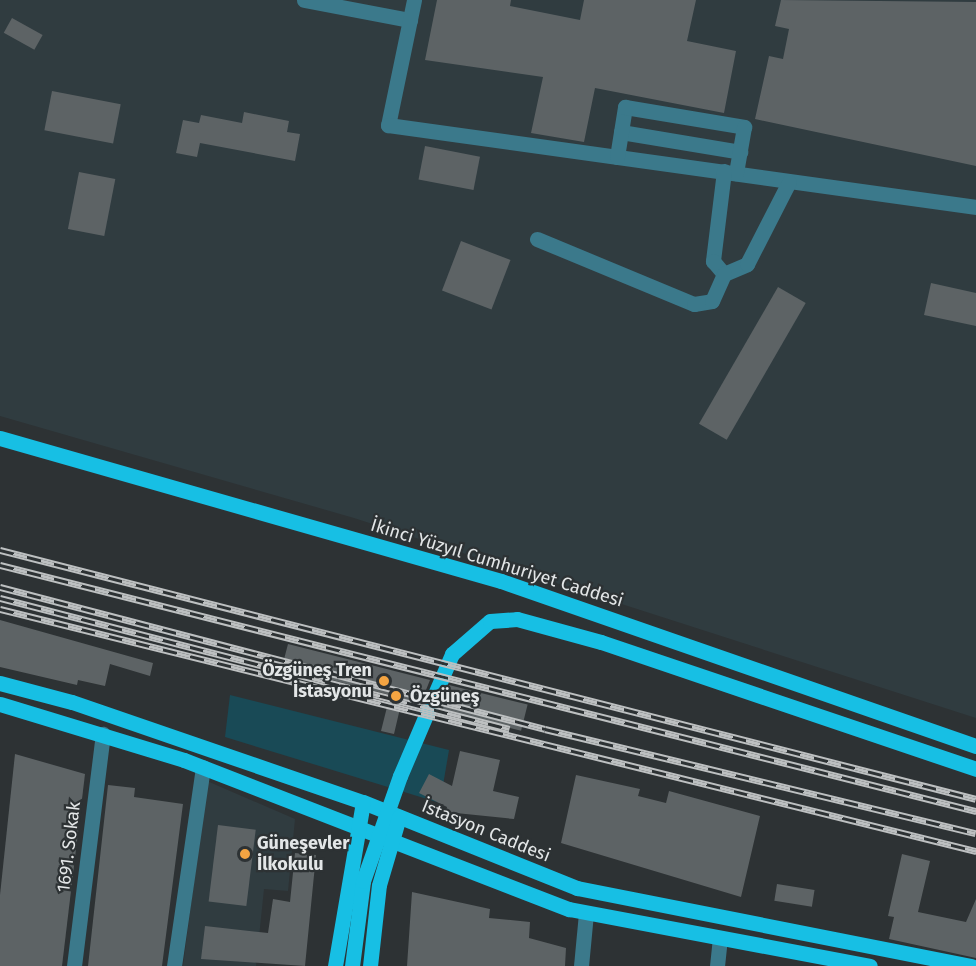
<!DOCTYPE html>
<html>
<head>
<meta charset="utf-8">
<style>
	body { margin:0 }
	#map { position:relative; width:976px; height:966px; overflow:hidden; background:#2d3234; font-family:"Fira Sans",sans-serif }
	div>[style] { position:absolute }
	.built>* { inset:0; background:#303c40 }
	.green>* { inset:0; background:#194a56 }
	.building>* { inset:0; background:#5d6365; transform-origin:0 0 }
	.minor>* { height:15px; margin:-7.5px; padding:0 7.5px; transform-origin:7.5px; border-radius:7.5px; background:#3b798b }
	.major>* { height:15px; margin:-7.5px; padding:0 7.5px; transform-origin:7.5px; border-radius:7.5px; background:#17bfe4 }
	.rail>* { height:7px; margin-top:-3.5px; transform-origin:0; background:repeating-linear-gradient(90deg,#2d3234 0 14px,#bdc0c1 0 28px); box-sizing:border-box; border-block:2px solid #bdc0c1 }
	.dots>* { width:16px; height:16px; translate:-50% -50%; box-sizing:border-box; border:3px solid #2d3234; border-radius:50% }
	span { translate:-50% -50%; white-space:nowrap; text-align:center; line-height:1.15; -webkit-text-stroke:4.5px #2d3234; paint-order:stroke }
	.street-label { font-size:18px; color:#e3e6e7 }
	.poi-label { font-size:18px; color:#e3e6e7; font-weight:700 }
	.right { translate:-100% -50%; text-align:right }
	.left { translate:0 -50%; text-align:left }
</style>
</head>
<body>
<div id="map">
	<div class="built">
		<div style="clip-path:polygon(0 0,976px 0,976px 718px,354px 518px,0 416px)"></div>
		<div style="clip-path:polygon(207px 781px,295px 819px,288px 891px,264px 889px,256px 966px,183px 966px)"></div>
	</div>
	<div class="green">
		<div style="clip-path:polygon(230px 695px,449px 750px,440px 803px,225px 737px)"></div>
	</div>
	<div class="building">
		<div style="clip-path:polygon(437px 0,511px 0,510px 6px,580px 20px,584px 0,696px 0,687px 41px,736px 51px,724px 113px,595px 88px,584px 142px,531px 133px,543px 77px,425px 60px)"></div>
		<div style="clip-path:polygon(781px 0,976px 2px,976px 166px,755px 119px,769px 56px,783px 59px,789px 29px,775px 26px)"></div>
		<div style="left:12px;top:18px;width:35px;height:17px;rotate:29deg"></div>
		<div style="left:52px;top:91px;width:70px;height:40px;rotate:11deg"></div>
		<div style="clip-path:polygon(244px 112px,289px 121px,287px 132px,300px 134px,295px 161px,200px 143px,197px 157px,176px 153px,183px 120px,199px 123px,201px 115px,242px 123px)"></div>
		<div style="left:425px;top:146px;width:56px;height:34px;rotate:11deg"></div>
		<div style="left:79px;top:172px;width:37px;height:58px;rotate:11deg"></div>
		<div style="left:461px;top:241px;width:53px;height:53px;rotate:21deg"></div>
		<div style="clip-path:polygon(931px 283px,976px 293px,976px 326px,924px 315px)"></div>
		<div style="left:778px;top:287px;width:32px;height:158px;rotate:30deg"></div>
		<div style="clip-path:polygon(0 620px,153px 663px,150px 676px,110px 664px,105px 686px,78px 680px,77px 685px,0 667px)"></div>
		<div style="clip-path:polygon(288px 644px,430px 680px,420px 705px,402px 700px,394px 734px,381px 731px,390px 695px,282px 667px)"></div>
		<div style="left:449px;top:685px;width:81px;height:27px;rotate:14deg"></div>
		<div style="clip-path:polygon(460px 751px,500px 760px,493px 791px,519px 797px,514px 819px,446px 812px,447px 807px,419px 793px,429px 774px,452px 786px)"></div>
		<div style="clip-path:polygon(15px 754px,85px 774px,62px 966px,0 966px,0 895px)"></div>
		<div style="clip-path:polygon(576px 775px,640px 789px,638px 796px,666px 803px,669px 791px,760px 816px,741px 897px,561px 843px)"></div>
		<div style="clip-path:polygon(108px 785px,135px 788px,134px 797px,183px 804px,162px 966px,88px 966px)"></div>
		<div style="left:218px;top:825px;width:38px;height:77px;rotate:7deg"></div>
		<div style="clip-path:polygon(295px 853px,316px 855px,305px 966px,201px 959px,205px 926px,268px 933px,273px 899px,290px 902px)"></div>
		<div style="clip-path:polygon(902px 854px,930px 861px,918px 912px,966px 922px,976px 899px,976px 958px,889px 939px,894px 917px,888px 916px)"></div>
		<div style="left:777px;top:884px;width:38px;height:17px;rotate:9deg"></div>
		<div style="clip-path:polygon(412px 892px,490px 909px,489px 918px,530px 922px,529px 938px,566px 948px,565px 966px,407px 966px)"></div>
	</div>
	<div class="minor">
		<div style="left:304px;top:0;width:108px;rotate:10.7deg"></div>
		<div style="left:414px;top:0;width:128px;rotate:101.7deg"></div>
		<div style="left:388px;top:125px;width:594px;rotate:7.94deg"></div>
		<div style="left:621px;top:132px;width:121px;rotate:9.5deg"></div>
		<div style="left:617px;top:157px;width:51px;rotate:-80.9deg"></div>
		<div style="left:625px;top:107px;width:121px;rotate:9.5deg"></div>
		<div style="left:744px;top:127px;width:47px;rotate:99.9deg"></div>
		<div style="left:724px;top:171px;width:91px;rotate:97deg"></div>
		<div style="left:713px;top:261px;width:17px;rotate:50deg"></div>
		<div style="left:724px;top:274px;width:25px;rotate:-23deg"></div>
		<div style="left:747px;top:264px;width:92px;rotate:-62.9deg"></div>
		<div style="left:537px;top:239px;width:170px;rotate:22.5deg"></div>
		<div style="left:694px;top:304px;width:18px;rotate:-9deg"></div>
		<div style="left:712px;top:301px;width:30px;rotate:-66deg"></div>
		<div style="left:74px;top:966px;width:234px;rotate:-82.9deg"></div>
		<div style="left:174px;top:966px;width:201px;rotate:-81.7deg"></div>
		<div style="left:581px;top:966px;width:53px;rotate:-84.6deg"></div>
		<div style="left:717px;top:966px;width:27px;rotate:-84deg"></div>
	</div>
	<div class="major">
		<div style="left:0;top:438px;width:521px;rotate:15.93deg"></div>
		<div style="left:501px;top:581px;width:503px;rotate:19.16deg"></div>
		<div style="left:0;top:683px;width:74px;rotate:14.8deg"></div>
		<div style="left:72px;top:702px;width:308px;rotate:19deg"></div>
		<div style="left:363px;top:802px;width:231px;rotate:21.9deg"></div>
		<div style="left:577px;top:888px;width:402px;rotate:11.2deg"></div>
		<div style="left:0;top:704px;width:192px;rotate:16.9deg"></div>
		<div style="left:184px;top:760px;width:413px;rotate:21.2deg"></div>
		<div style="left:569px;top:909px;width:306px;rotate:10.7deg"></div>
		<div style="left:335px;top:966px;width:166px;rotate:-80.3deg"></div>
		<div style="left:352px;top:966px;width:86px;rotate:-82.6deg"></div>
		<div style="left:363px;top:881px;width:111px;rotate:-70.6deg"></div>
		<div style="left:400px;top:776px;width:133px;rotate:-66.9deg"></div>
		<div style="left:452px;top:654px;width:50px;rotate:-41deg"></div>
		<div style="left:490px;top:621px;width:27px;rotate:-4deg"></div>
		<div style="left:517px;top:619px;width:87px;rotate:15.3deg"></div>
		<div style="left:601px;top:642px;width:396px;rotate:18.7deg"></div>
		<div style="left:370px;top:966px;width:81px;rotate:-83.7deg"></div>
		<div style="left:379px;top:885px;width:71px;rotate:-73.6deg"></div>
	</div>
	<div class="rail">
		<div style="left:0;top:550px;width:1007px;rotate:14.31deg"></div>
		<div style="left:0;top:565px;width:1007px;rotate:14.15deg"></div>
		<div style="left:0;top:587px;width:563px;rotate:14.6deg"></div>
		<div style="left:545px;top:729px;width:443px;rotate:13.6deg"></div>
		<div style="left:0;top:598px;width:526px;rotate:14.43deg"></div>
		<div style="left:0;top:609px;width:1006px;rotate:13.93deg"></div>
	</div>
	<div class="dots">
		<div style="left:384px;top:681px;background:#f3a442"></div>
		<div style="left:396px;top:696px;background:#f3a442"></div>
		<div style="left:245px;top:854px;background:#f3a442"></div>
	</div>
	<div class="street-label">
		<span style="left:497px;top:563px;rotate:17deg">İkinci Yüzyıl Cumhuriyet Caddesi</span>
		<span style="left:486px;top:831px;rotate:22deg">İstasyon Caddesi</span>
		<span style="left:69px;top:847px;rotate:-83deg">1691. Sokak</span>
	</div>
	<div class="poi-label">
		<span class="right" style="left:372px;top:681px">Özgüneş Tren<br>İstasyonu</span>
		<span class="left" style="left:410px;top:696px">Özgüneş</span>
		<span class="left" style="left:257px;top:854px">Güneşevler<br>İlkokulu</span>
	</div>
</div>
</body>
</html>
